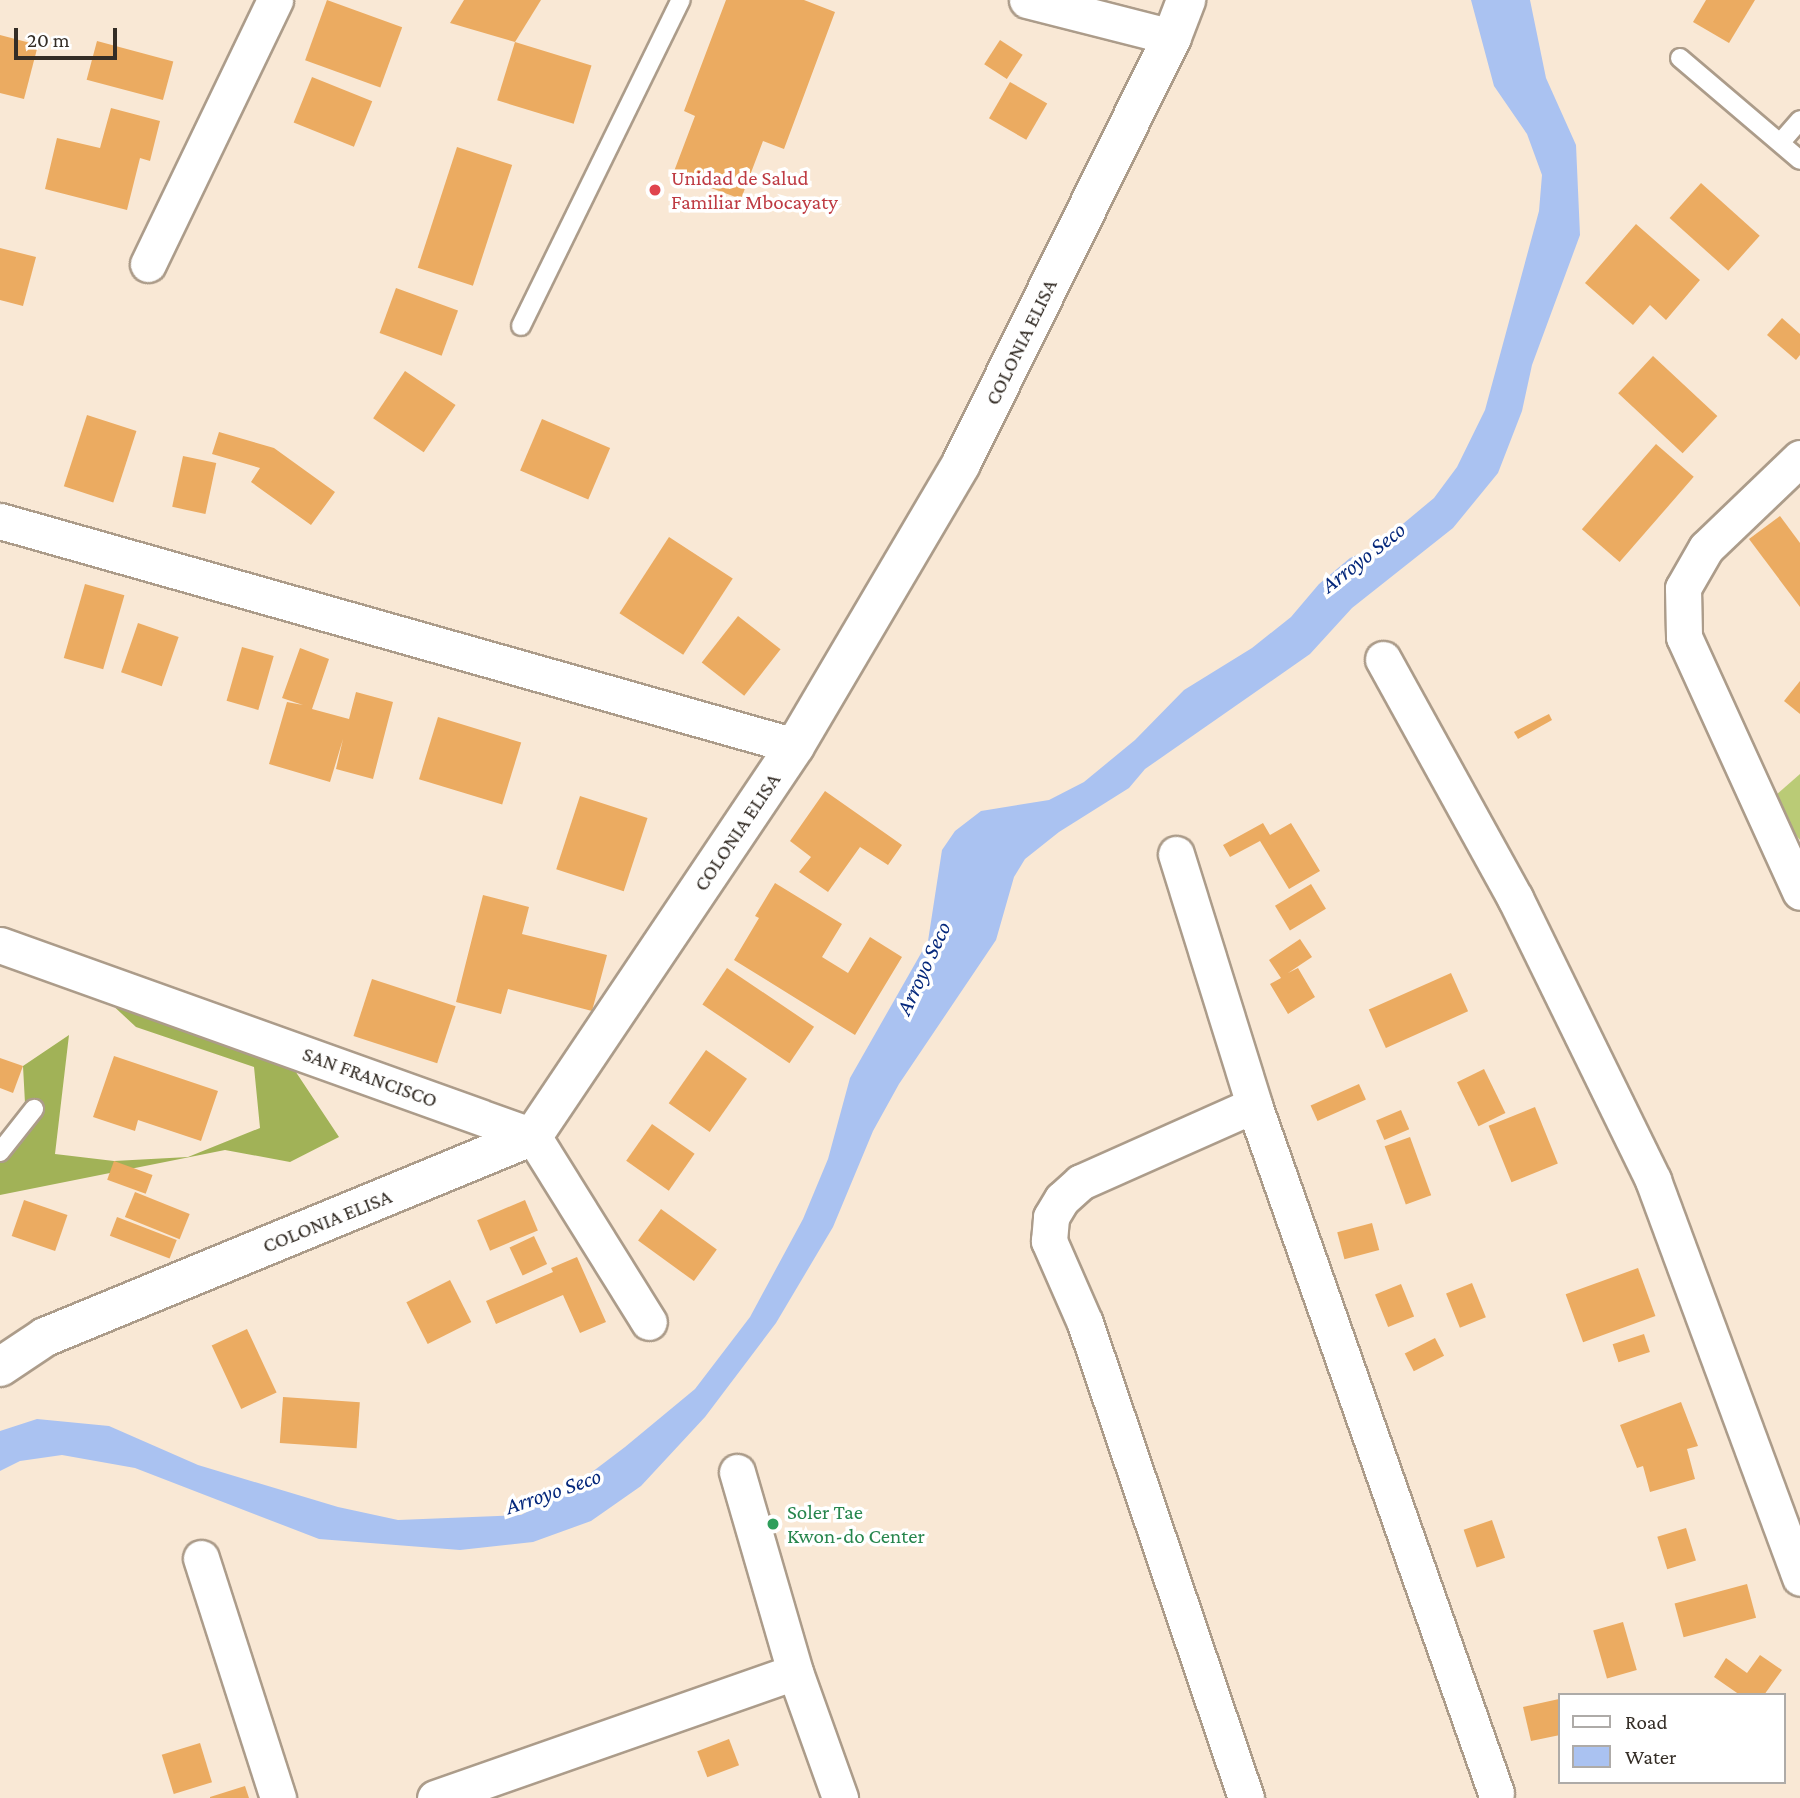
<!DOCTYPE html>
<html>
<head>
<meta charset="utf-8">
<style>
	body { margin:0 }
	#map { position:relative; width:1800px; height:1798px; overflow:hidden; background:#f9e8d5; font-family:"Crimson Pro",serif }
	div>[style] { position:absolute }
	.green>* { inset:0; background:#bacb76 }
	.forest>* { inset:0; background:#a1b257 }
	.water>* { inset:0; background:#aac2f1 }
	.building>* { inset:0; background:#ebab61; transform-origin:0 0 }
	.roads { filter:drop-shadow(2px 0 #ac9c8a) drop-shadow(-2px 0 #ac9c8a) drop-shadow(0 2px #ac9c8a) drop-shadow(0 -2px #ac9c8a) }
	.service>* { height:18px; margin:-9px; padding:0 9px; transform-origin:9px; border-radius:9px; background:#fff }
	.minor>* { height:35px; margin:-17.5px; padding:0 17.5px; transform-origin:17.5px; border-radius:17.5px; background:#fff }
	.tertiary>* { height:38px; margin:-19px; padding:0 19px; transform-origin:19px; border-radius:19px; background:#fff }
	.dots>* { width:19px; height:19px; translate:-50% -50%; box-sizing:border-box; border:4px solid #fff; border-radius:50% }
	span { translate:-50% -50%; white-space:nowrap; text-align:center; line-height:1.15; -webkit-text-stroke:7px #fff; paint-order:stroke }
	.health-label { font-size:21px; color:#be3a42 }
	.left { translate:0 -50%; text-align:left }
	.street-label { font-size:21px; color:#342d26 }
	.leisure-label { font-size:21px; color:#27864d }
	.water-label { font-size:23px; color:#04277b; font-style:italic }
	.legend { position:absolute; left:1558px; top:1693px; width:228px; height:91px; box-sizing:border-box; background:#fff; border:2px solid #aeaba8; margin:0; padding:9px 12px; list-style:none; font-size:21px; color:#342d26 }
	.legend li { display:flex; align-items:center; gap:14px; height:35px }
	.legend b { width:35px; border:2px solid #aeaba8 }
	.scale { position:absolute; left:14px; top:28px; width:103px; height:32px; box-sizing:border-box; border:4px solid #342d26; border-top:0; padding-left:9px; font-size:21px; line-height:24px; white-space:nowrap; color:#342d26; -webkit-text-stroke:5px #fff; paint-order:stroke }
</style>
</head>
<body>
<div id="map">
	<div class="green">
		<div style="clip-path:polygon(1800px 774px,1800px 840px,1768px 802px)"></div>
	</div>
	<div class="forest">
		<div style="clip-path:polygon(93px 987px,218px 1004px,272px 1036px,339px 1137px,290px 1162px,225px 1150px,0 1195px,0 1156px,26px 1122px,23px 1066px,69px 1035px,55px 1154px,114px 1161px,188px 1157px,260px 1128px,254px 1067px,136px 1027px)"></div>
	</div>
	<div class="water">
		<div style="clip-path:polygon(1471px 0,1530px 0,1546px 78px,1576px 145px,1580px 235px,1532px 365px,1522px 411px,1498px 473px,1453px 528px,1352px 608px,1310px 654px,1145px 769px,1129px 788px,1059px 832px,1025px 859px,1014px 877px,996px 940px,899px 1084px,873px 1131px,833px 1227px,776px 1323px,705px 1417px,641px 1486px,591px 1521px,533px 1542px,460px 1550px,319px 1539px,135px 1468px,62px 1455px,20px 1461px,0 1471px,0 1431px,37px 1419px,109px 1426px,198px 1465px,338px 1507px,398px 1520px,521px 1515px,567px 1491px,625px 1447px,695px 1389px,750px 1317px,803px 1219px,828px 1159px,850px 1078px,928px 941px,942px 850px,955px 831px,981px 811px,1049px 800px,1084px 782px,1135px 740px,1184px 690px,1252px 648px,1291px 617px,1319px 584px,1350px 558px,1374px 548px,1434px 498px,1457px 467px,1485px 410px,1539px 211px,1542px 175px,1527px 134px,1494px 86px)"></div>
	</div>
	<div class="building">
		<div style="left:327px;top:0;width:80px;height:64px;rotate:20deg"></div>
		<div style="clip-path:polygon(464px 0,541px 0,515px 42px,450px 23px)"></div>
		<div style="clip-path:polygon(726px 0,804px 0,835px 12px,784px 149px,763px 141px,741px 199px,673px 174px,695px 116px,684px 111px)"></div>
		<div style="clip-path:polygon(1706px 0,1755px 0,1729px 43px,1693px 22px)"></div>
		<div style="clip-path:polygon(0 35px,38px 45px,24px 99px,0 93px)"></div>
		<div style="left:1000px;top:40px;width:27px;height:29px;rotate:33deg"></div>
		<div style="left:97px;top:41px;width:79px;height:40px;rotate:15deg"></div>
		<div style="left:515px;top:42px;width:80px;height:61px;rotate:17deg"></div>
		<div style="left:312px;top:77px;width:65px;height:49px;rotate:22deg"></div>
		<div style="left:1010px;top:82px;width:43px;height:42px;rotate:30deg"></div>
		<div style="clip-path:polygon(111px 108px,160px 121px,150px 161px,140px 158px,127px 210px,45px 189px,57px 138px,100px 148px)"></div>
		<div style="left:457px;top:147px;width:58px;height:127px;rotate:18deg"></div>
		<div style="left:1701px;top:183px;width:79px;height:47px;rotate:42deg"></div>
		<div style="clip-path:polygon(1636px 224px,1700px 280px,1666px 320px,1650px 305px,1633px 325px,1585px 283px)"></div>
		<div style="clip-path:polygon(0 248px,36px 257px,23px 306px,0 300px)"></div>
		<div style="left:396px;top:288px;width:66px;height:48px;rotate:20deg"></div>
		<div style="clip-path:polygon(1782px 318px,1800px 334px,1800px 355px,1796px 360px,1767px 335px)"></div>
		<div style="left:1653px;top:356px;width:88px;height:51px;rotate:43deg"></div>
		<div style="left:405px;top:371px;width:61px;height:57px;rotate:34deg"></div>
		<div style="left:87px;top:415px;width:52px;height:75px;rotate:18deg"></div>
		<div style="left:542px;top:419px;width:74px;height:56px;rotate:23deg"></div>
		<div style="clip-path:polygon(219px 432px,274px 448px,335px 492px,311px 525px,251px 482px,260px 468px,212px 454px)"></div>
		<div style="left:1656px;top:444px;width:50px;height:113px;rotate:41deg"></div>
		<div style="left:183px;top:456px;width:34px;height:52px;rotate:12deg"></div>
		<div style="clip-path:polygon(1780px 516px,1800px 543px,1800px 607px,1749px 539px)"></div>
		<div style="left:669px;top:537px;width:76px;height:91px;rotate:33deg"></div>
		<div style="left:85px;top:584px;width:41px;height:77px;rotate:16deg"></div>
		<div style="left:738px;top:616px;width:54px;height:59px;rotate:38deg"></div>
		<div style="left:138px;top:623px;width:43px;height:52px;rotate:19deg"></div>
		<div style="left:242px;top:647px;width:33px;height:56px;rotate:16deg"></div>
		<div style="clip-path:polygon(300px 648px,329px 659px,312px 709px,349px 719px,356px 692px,393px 702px,373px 779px,336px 769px,343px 739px,330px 782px,269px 764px,287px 702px,303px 705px,282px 698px)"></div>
		<div style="clip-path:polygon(1800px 681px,1800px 714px,1784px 701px)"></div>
		<div style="clip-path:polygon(1549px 714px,1552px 720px,1518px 739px,1514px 732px)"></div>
		<div style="left:438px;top:717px;width:87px;height:65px;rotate:17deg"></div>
		<div style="clip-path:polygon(825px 791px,902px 845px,888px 865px,860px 847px,828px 892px,799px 872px,811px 857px,790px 841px)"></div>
		<div style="left:580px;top:796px;width:71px;height:77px;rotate:18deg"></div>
		<div style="clip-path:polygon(1263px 823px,1270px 835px,1291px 823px,1320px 871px,1289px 889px,1260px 841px,1230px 857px,1223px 845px)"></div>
		<div style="clip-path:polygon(775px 883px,842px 924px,822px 957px,848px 973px,870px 937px,902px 957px,855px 1035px,734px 960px,759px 918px,755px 916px)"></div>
		<div style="left:1311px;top:884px;width:29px;height:42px;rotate:59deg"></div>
		<div style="clip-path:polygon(483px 895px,529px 907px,522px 934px,607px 955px,592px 1011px,508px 989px,501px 1014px,456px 1002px)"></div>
		<div style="clip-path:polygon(1300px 939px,1312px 957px,1288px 973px,1298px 968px,1315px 997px,1288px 1014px,1270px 984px,1281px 978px,1269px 960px)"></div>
		<div style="left:727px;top:968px;width:105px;height:44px;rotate:34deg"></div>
		<div style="left:1451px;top:973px;width:42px;height:90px;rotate:66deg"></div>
		<div style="left:372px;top:979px;width:88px;height:60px;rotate:18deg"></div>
		<div style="left:706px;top:1050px;width:50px;height:65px;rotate:35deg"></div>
		<div style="clip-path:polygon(114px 1056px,218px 1091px,201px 1141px,138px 1120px,135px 1131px,93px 1117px)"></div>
		<div style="clip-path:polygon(0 1058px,23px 1066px,13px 1093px,0 1088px)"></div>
		<div style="left:1484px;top:1069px;width:49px;height:30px;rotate:64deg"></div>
		<div style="left:1359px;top:1084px;width:17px;height:53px;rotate:66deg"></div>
		<div style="left:1535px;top:1107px;width:61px;height:50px;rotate:68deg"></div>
		<div style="left:1401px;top:1110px;width:21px;height:27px;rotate:67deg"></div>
		<div style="left:652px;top:1124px;width:52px;height:45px;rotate:35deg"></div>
		<div style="left:1410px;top:1137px;width:62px;height:27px;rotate:70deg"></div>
		<div style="left:114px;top:1161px;width:41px;height:20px;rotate:20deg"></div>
		<div style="left:135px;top:1192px;width:59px;height:27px;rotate:22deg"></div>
		<div style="left:24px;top:1200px;width:46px;height:38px;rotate:19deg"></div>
		<div style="left:525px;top:1200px;width:33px;height:52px;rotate:67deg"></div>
		<div style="left:661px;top:1209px;width:69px;height:39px;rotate:36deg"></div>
		<div style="left:117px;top:1217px;width:64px;height:20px;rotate:21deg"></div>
		<div style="left:1372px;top:1223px;width:28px;height:36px;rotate:75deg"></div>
		<div style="left:534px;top:1236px;width:31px;height:27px;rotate:65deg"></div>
		<div style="clip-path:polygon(577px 1257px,606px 1322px,580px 1333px,563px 1295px,496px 1324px,486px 1301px,553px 1272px,551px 1268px)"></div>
		<div style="left:1638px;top:1268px;width:51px;height:77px;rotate:70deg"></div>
		<div style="left:450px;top:1280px;width:47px;height:49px;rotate:63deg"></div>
		<div style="left:1472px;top:1283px;width:37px;height:28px;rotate:68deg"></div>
		<div style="left:1401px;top:1284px;width:35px;height:28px;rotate:68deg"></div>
		<div style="left:247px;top:1329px;width:70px;height:39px;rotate:65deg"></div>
		<div style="left:1644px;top:1334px;width:19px;height:33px;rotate:72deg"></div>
		<div style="left:1435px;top:1338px;width:20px;height:34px;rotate:63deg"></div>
		<div style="left:283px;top:1397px;width:77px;height:46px;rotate:4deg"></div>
		<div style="clip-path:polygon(1681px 1402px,1698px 1446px,1687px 1449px,1695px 1479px,1650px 1492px,1643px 1466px,1637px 1468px,1620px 1425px)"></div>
		<div style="left:1492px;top:1520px;width:40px;height:30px;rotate:71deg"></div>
		<div style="left:1686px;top:1528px;width:34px;height:30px;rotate:73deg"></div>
		<div style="left:1747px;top:1584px;width:35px;height:75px;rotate:75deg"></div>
		<div style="left:1623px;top:1622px;width:50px;height:31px;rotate:74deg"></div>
		<div style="clip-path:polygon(1760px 1655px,1782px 1670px,1764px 1695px,1740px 1695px,1714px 1677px,1726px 1658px,1747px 1673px)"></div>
		<div style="clip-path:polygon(1559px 1699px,1560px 1735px,1531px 1741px,1523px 1707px)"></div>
		<div style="left:729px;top:1739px;width:28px;height:34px;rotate:69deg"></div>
		<div style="left:200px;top:1743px;width:41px;height:40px;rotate:73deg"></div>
		<div style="clip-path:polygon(245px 1786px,249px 1798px,210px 1798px,210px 1797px)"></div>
	</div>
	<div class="roads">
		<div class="service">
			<div style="left:1680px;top:58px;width:157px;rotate:40.4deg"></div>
			<div style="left:1781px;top:142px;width:29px;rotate:-49deg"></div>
			<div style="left:521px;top:326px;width:363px;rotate:-63.9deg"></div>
			<div style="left:0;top:1152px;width:55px;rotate:-51.7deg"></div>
		</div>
		<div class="minor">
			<div style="left:1027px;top:0;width:150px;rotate:14.3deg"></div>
			<div style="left:148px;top:264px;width:293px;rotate:-64.3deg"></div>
			<div style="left:1800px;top:458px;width:130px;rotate:136.2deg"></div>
			<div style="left:1706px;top:548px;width:46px;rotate:119.9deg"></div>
			<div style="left:1683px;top:588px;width:49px;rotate:88.8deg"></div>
			<div style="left:1684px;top:637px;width:280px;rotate:65.5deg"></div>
			<div style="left:0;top:521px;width:826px;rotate:15.8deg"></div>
			<div style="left:1383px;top:659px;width:273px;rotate:61.1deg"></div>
			<div style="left:1515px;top:898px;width:314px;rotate:63.9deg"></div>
			<div style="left:1653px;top:1180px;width:424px;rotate:69.7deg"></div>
			<div style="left:1176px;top:854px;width:263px;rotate:72.7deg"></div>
			<div style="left:1254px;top:1105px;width:729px;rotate:70.62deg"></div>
			<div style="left:0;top:945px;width:566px;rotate:19.72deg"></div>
			<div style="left:533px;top:1136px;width:219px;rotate:58.1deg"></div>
			<div style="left:737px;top:1472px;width:208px;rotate:73.8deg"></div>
			<div style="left:795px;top:1672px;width:134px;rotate:70.3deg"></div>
			<div style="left:201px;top:1558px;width:252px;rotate:72.2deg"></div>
			<div style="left:435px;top:1798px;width:381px;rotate:-19.3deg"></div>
			<div style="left:1246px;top:1798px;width:502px;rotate:-108.72deg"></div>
			<div style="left:1085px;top:1323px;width:90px;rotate:-113.7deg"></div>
			<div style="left:1049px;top:1241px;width:24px;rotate:-85deg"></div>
			<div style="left:1051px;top:1217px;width:21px;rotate:-59deg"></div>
			<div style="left:1062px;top:1199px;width:25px;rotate:-42deg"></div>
			<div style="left:1081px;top:1182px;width:189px;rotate:-24deg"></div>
		</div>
		<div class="tertiary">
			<div style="left:0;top:1367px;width:54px;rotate:-33.7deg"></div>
			<div style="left:45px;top:1337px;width:528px;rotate:-22.39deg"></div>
			<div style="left:533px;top:1136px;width:470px;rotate:-56.1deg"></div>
			<div style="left:795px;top:746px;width:327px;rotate:-59.5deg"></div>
			<div style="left:961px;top:464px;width:476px;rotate:-63.7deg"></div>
			<div style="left:1172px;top:37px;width:40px;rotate:-69deg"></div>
		</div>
	</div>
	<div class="dots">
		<div style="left:655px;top:190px;background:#e0444e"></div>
		<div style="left:773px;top:1524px;background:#2e9e5b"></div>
	</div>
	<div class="health-label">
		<span class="left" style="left:671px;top:190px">Unidad de Salud<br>Familiar Mbocayaty</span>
	</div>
	<div class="street-label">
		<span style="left:1021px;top:342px;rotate:-64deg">COLONIA ELISA</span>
		<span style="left:737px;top:832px;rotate:-56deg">COLONIA ELISA</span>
		<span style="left:370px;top:1077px;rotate:20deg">SAN FRANCISCO</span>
		<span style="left:327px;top:1221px;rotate:-22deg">COLONIA ELISA</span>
	</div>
	<div class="leisure-label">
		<span class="left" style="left:787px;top:1524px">Soler Tae<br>Kwon-do Center</span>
	</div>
	<div class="water-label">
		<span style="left:1363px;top:557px;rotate:-38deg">Arroyo Seco</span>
		<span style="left:923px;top:968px;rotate:-65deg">Arroyo Seco</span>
		<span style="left:553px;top:1491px;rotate:-19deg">Arroyo Seco</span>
	</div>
	<ul class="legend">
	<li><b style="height:9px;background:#fff"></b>Road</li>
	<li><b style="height:19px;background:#aac2f1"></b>Water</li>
	</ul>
	<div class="scale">20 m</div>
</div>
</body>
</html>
